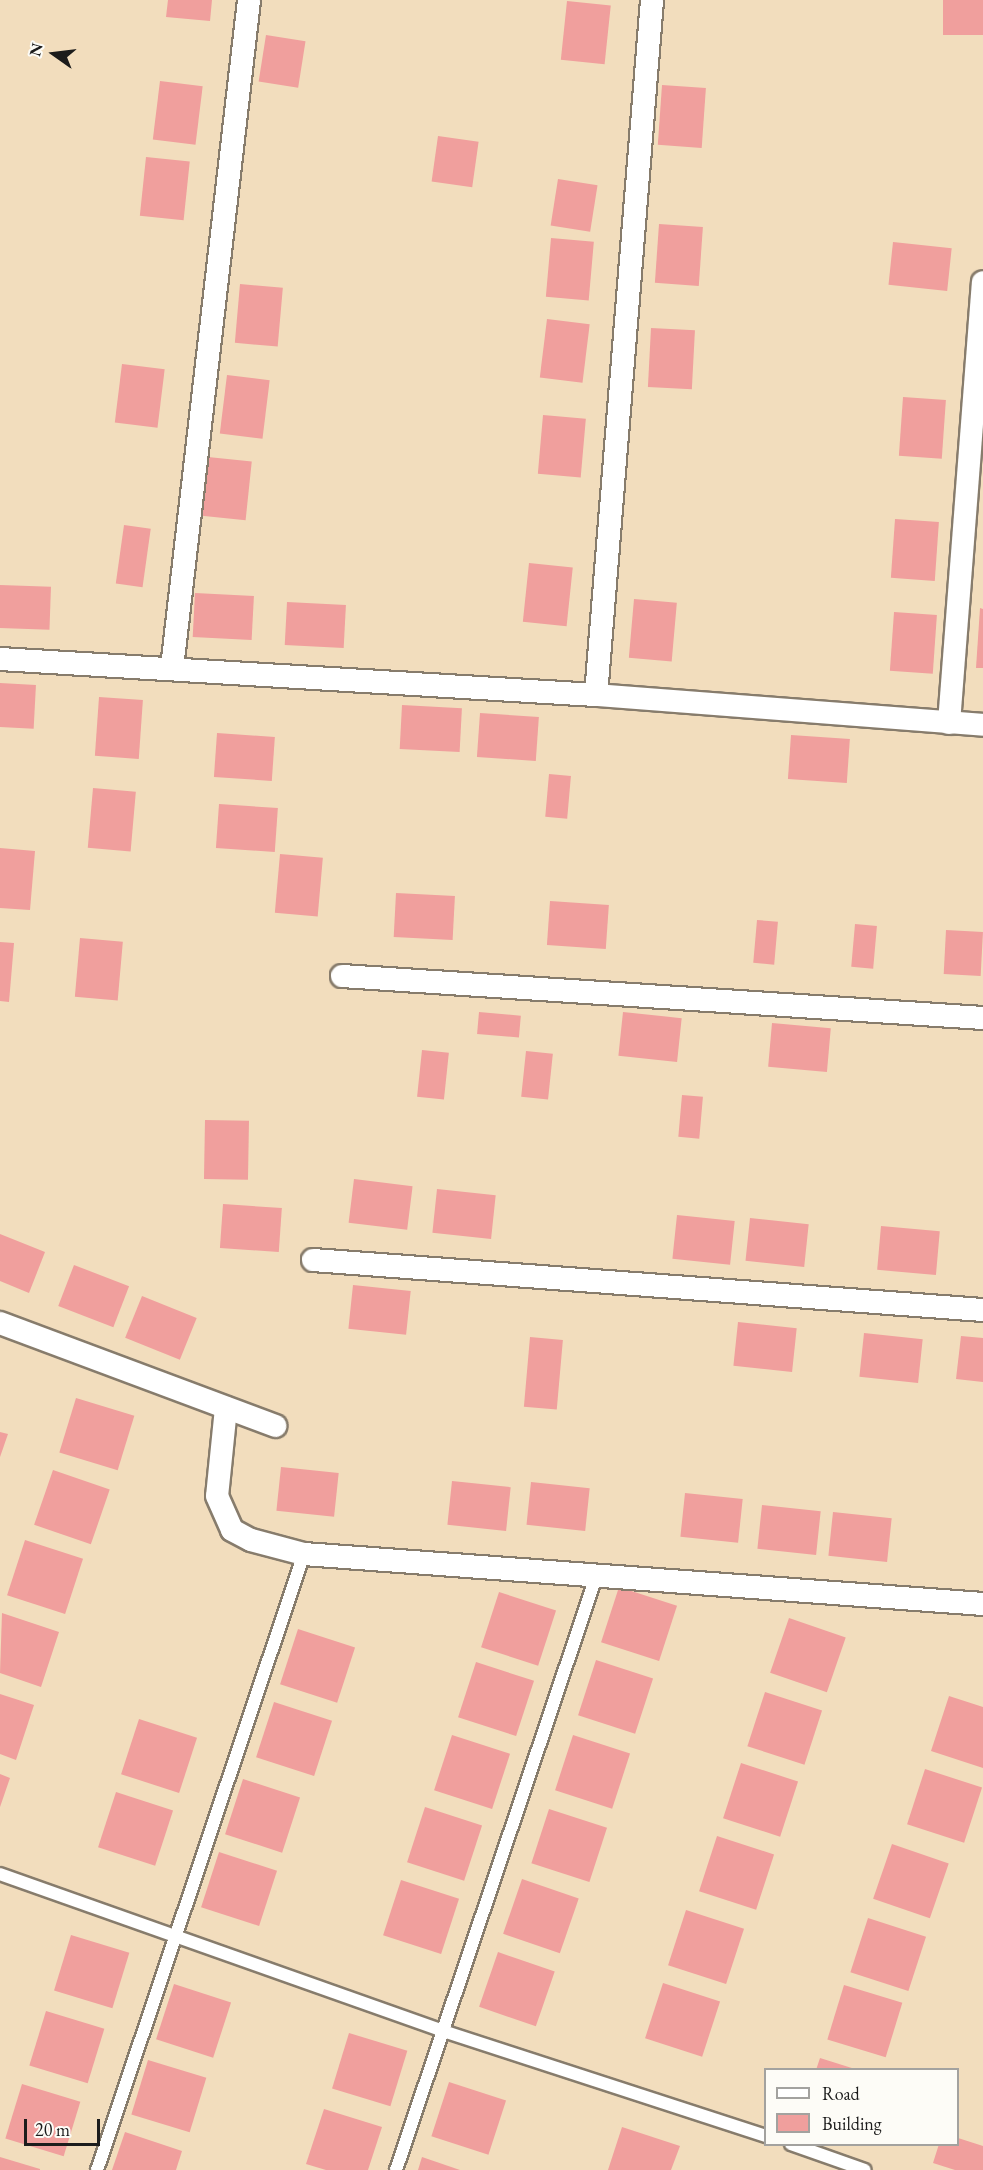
<!DOCTYPE html>
<html>
<head>
<meta charset="utf-8">
<style>
	body { margin:0 }
	#map { position:relative; width:983px; height:2170px; overflow:hidden; background:#f2ddbd; font-family:"EB Garamond",serif }
	div>[style] { position:absolute }
	.building>* { inset:0; background:#f09f9d; transform-origin:0 0 }
	.roads { filter:drop-shadow(2px 0 #877c6c) drop-shadow(-2px 0 #877c6c) drop-shadow(0 2px #877c6c) drop-shadow(0 -2px #877c6c) }
	.service>* { height:12px; margin:-6px; padding:0 6px; transform-origin:6px; border-radius:6px; background:#fff }
	.minor>* { height:22px; margin:-11px; padding:0 11px; transform-origin:11px; border-radius:11px; background:#fff }
	span { translate:-50% -50%; white-space:nowrap; text-align:center; line-height:1.15; -webkit-text-stroke:5px #fdfcf7; paint-order:stroke }
	.legend { position:absolute; left:764px; top:2068px; width:195px; height:78px; box-sizing:border-box; background:#fdfcf7; border:2px solid #a3a29f; margin:0; padding:8px 10px; list-style:none; font-size:18px; color:#1c1c1c }
	.legend li { display:flex; align-items:center; gap:12px; height:30px }
	.legend b { width:30px; border:2px solid #a3a29f }
	.north { position:absolute; left:24px; top:24px; width:60px; height:60px; -webkit-text-stroke:4px #fdfcf7; paint-order:stroke; rotate:284deg; font-size:16px; font-weight:700; line-height:24px; text-align:center; color:#1c1c1c }
	.north::after { content:''; display:block; margin:auto; width:21px; height:27px; background:#1c1c1c; clip-path:polygon(50% 0,100% 100%,50% 72%,0 100%) }
	.scale { position:absolute; left:24px; top:2119px; width:76px; height:27px; box-sizing:border-box; border:3px solid #1c1c1c; border-top:0; padding-left:8px; font-size:18px; line-height:21px; white-space:nowrap; color:#1c1c1c; -webkit-text-stroke:4px #fdfcf7; paint-order:stroke }
</style>
</head>
<body>
<div id="map">
	<div class="building">
		<div style="clip-path:polygon(168px 0,212px 0,210px 21px,166px 17px)"></div>
		<div style="left:943px;top:0;width:40px;height:35px"></div>
		<div style="left:567px;top:1px;width:44px;height:59px;rotate:6deg"></div>
		<div style="left:266px;top:35px;width:40px;height:47px;rotate:9deg"></div>
		<div style="left:160px;top:81px;width:43px;height:59px;rotate:7deg"></div>
		<div style="left:662px;top:85px;width:44px;height:60px;rotate:4deg"></div>
		<div style="left:438px;top:136px;width:41px;height:46px;rotate:8deg"></div>
		<div style="left:146px;top:157px;width:44px;height:59px;rotate:6deg"></div>
		<div style="left:558px;top:179px;width:40px;height:47px;rotate:9deg"></div>
		<div style="left:659px;top:224px;width:44px;height:59px;rotate:4deg"></div>
		<div style="left:551px;top:238px;width:43px;height:59px;rotate:5deg"></div>
		<div style="left:893px;top:242px;width:59px;height:43px;rotate:6deg"></div>
		<div style="left:240px;top:284px;width:43px;height:59px;rotate:5deg"></div>
		<div style="left:547px;top:319px;width:43px;height:59px;rotate:7deg"></div>
		<div style="left:651px;top:328px;width:44px;height:59px;rotate:3deg"></div>
		<div style="left:122px;top:364px;width:43px;height:59px;rotate:7deg"></div>
		<div style="left:227px;top:375px;width:43px;height:59px;rotate:7deg"></div>
		<div style="left:903px;top:397px;width:43px;height:59px;rotate:4deg"></div>
		<div style="left:543px;top:415px;width:43px;height:59px;rotate:5deg"></div>
		<div style="left:208px;top:457px;width:44px;height:59px;rotate:6deg"></div>
		<div style="left:895px;top:519px;width:44px;height:59px;rotate:4deg"></div>
		<div style="left:124px;top:525px;width:27px;height:59px;rotate:8deg"></div>
		<div style="left:529px;top:563px;width:44px;height:59px;rotate:6deg"></div>
		<div style="left:0;top:585px;width:51px;height:43px;rotate:2deg"></div>
		<div style="left:195px;top:593px;width:59px;height:44px;rotate:3deg"></div>
		<div style="left:634px;top:599px;width:43px;height:59px;rotate:5deg"></div>
		<div style="left:287px;top:602px;width:59px;height:43px;rotate:3deg"></div>
		<div style="clip-path:polygon(980px 608px,983px 609px,983px 668px,976px 668px)"></div>
		<div style="left:894px;top:612px;width:43px;height:59px;rotate:4deg"></div>
		<div style="left:0;top:683px;width:36px;height:44px;rotate:3deg"></div>
		<div style="left:99px;top:697px;width:44px;height:59px;rotate:4deg"></div>
		<div style="left:402px;top:705px;width:60px;height:44px;rotate:3deg"></div>
		<div style="left:480px;top:713px;width:59px;height:44px;rotate:4deg"></div>
		<div style="left:217px;top:733px;width:58px;height:44px;rotate:4deg"></div>
		<div style="left:791px;top:735px;width:59px;height:44px;rotate:4deg"></div>
		<div style="left:549px;top:774px;width:22px;height:43px;rotate:5deg"></div>
		<div style="left:93px;top:788px;width:43px;height:60px;rotate:5deg"></div>
		<div style="left:219px;top:804px;width:59px;height:44px;rotate:4deg"></div>
		<div style="clip-path:polygon(0 848px,35px 851px,30px 910px,0 908px)"></div>
		<div style="left:280px;top:854px;width:43px;height:59px;rotate:5deg"></div>
		<div style="left:396px;top:893px;width:59px;height:44px;rotate:3deg"></div>
		<div style="left:550px;top:901px;width:59px;height:44px;rotate:4deg"></div>
		<div style="left:757px;top:920px;width:21px;height:43px;rotate:5deg"></div>
		<div style="left:855px;top:924px;width:22px;height:43px;rotate:5deg"></div>
		<div style="left:946px;top:930px;width:37px;height:44px;rotate:3deg"></div>
		<div style="left:80px;top:938px;width:43px;height:59px;rotate:5deg"></div>
		<div style="clip-path:polygon(0 942px,14px 943px,9px 1002px,0 1001px)"></div>
		<div style="left:479px;top:1012px;width:42px;height:22px;rotate:5deg"></div>
		<div style="left:623px;top:1012px;width:59px;height:44px;rotate:6deg"></div>
		<div style="left:772px;top:1023px;width:59px;height:44px;rotate:5deg"></div>
		<div style="left:422px;top:1050px;width:27px;height:47px;rotate:6deg"></div>
		<div style="left:526px;top:1051px;width:27px;height:46px;rotate:6deg"></div>
		<div style="left:682px;top:1095px;width:21px;height:42px;rotate:5deg"></div>
		<div style="left:205px;top:1120px;width:44px;height:59px;rotate:1deg"></div>
		<div style="left:354px;top:1179px;width:59px;height:44px;rotate:7deg"></div>
		<div style="left:437px;top:1189px;width:59px;height:44px;rotate:6deg"></div>
		<div style="left:223px;top:1204px;width:59px;height:44px;rotate:4deg"></div>
		<div style="left:677px;top:1215px;width:58px;height:44px;rotate:6deg"></div>
		<div style="left:750px;top:1218px;width:59px;height:43px;rotate:6deg"></div>
		<div style="left:881px;top:1226px;width:59px;height:44px;rotate:5deg"></div>
		<div style="clip-path:polygon(0 1234px,45px 1252px,29px 1293px,0 1281px)"></div>
		<div style="left:74px;top:1265px;width:59px;height:44px;rotate:21deg"></div>
		<div style="left:353px;top:1285px;width:58px;height:44px;rotate:6deg"></div>
		<div style="left:142px;top:1296px;width:59px;height:45px;rotate:22deg"></div>
		<div style="left:738px;top:1322px;width:59px;height:44px;rotate:6deg"></div>
		<div style="left:864px;top:1333px;width:59px;height:44px;rotate:6deg"></div>
		<div style="clip-path:polygon(961px 1336px,983px 1338px,983px 1382px,956px 1379px)"></div>
		<div style="left:530px;top:1337px;width:33px;height:70px;rotate:5deg"></div>
		<div style="left:76px;top:1398px;width:61px;height:57px;rotate:17deg"></div>
		<div style="clip-path:polygon(0 1432px,8px 1434px,0 1457px)"></div>
		<div style="left:281px;top:1467px;width:58px;height:44px;rotate:6deg"></div>
		<div style="left:53px;top:1470px;width:60px;height:58px;rotate:19deg"></div>
		<div style="left:452px;top:1481px;width:59px;height:44px;rotate:6deg"></div>
		<div style="left:531px;top:1482px;width:59px;height:43px;rotate:6deg"></div>
		<div style="left:685px;top:1493px;width:58px;height:44px;rotate:6deg"></div>
		<div style="left:762px;top:1505px;width:59px;height:44px;rotate:6deg"></div>
		<div style="left:833px;top:1512px;width:59px;height:44px;rotate:6deg"></div>
		<div style="left:25px;top:1540px;width:61px;height:58px;rotate:18deg"></div>
		<div style="left:619px;top:1587px;width:61px;height:58px;rotate:18deg"></div>
		<div style="left:499px;top:1592px;width:60px;height:58px;rotate:18deg"></div>
		<div style="clip-path:polygon(2px 1613px,59px 1632px,41px 1687px,0 1673px)"></div>
		<div style="left:789px;top:1618px;width:60px;height:58px;rotate:19deg"></div>
		<div style="left:298px;top:1629px;width:60px;height:58px;rotate:18deg"></div>
		<div style="left:596px;top:1660px;width:60px;height:58px;rotate:18deg"></div>
		<div style="left:476px;top:1662px;width:61px;height:58px;rotate:18deg"></div>
		<div style="left:765px;top:1692px;width:60px;height:57px;rotate:18deg"></div>
		<div style="clip-path:polygon(0 1694px,34px 1705px,16px 1760px,0 1754px)"></div>
		<div style="clip-path:polygon(949px 1696px,983px 1707px,983px 1768px,931px 1751px)"></div>
		<div style="left:274px;top:1702px;width:61px;height:58px;rotate:18deg"></div>
		<div style="left:139px;top:1719px;width:61px;height:58px;rotate:18deg"></div>
		<div style="left:452px;top:1735px;width:61px;height:58px;rotate:18deg"></div>
		<div style="left:573px;top:1735px;width:60px;height:58px;rotate:18deg"></div>
		<div style="left:741px;top:1763px;width:60px;height:58px;rotate:18deg"></div>
		<div style="left:925px;top:1769px;width:60px;height:58px;rotate:18deg"></div>
		<div style="clip-path:polygon(0 1774px,10px 1778px,0 1807px)"></div>
		<div style="left:243px;top:1779px;width:60px;height:58px;rotate:18deg"></div>
		<div style="left:116px;top:1792px;width:60px;height:58px;rotate:18deg"></div>
		<div style="left:425px;top:1807px;width:60px;height:58px;rotate:18deg"></div>
		<div style="left:549px;top:1809px;width:61px;height:57px;rotate:18deg"></div>
		<div style="left:717px;top:1836px;width:60px;height:58px;rotate:18deg"></div>
		<div style="left:892px;top:1844px;width:60px;height:58px;rotate:19deg"></div>
		<div style="left:219px;top:1852px;width:61px;height:58px;rotate:18deg"></div>
		<div style="left:522px;top:1879px;width:60px;height:58px;rotate:19deg"></div>
		<div style="left:401px;top:1880px;width:61px;height:58px;rotate:18deg"></div>
		<div style="left:686px;top:1910px;width:61px;height:58px;rotate:18deg"></div>
		<div style="left:868px;top:1918px;width:61px;height:57px;rotate:18deg"></div>
		<div style="left:71px;top:1935px;width:61px;height:58px;rotate:17deg"></div>
		<div style="left:498px;top:1952px;width:60px;height:58px;rotate:19deg"></div>
		<div style="left:663px;top:1983px;width:60px;height:58px;rotate:18deg"></div>
		<div style="left:174px;top:1984px;width:60px;height:58px;rotate:18deg"></div>
		<div style="left:844px;top:1985px;width:61px;height:57px;rotate:17deg"></div>
		<div style="left:46px;top:2011px;width:61px;height:57px;rotate:17deg"></div>
		<div style="left:349px;top:2033px;width:61px;height:58px;rotate:17deg"></div>
		<div style="clip-path:polygon(820px 2058px,855px 2069px,855px 2070px,816px 2070px)"></div>
		<div style="left:148px;top:2060px;width:61px;height:57px;rotate:17deg"></div>
		<div style="left:449px;top:2082px;width:60px;height:57px;rotate:18deg"></div>
		<div style="left:22px;top:2084px;width:61px;height:57px;rotate:17deg"></div>
		<div style="clip-path:polygon(324px 2109px,382px 2127px,368px 2170px,326px 2170px,306px 2164px)"></div>
		<div style="clip-path:polygon(622px 2127px,680px 2146px,671px 2170px,608px 2170px)"></div>
		<div style="clip-path:polygon(125px 2132px,182px 2151px,176px 2170px,112px 2170px)"></div>
		<div style="clip-path:polygon(958px 2138px,983px 2146px,983px 2170px,955px 2170px,933px 2163px,939px 2144px,958px 2144px)"></div>
		<div style="clip-path:polygon(0 2157px,40px 2169px,40px 2170px,0 2170px)"></div>
		<div style="clip-path:polygon(422px 2157px,460px 2170px,418px 2170px)"></div>
	</div>
	<div class="roads">
		<div class="service">
			<div style="left:0;top:1874px;width:470px;rotate:19.5deg"></div>
			<div style="left:443px;top:2031px;width:340px;rotate:18deg"></div>
			<div style="left:791px;top:2144px;width:78px;rotate:19.4deg"></div>
			<div style="left:97px;top:2170px;width:650px;rotate:-71.43deg"></div>
			<div style="left:396px;top:2170px;width:629px;rotate:-71.36deg"></div>
		</div>
		<div class="minor">
			<div style="left:0;top:659px;width:597px;rotate:3.46deg"></div>
			<div style="left:596px;top:695px;width:388px;rotate:4.4deg"></div>
			<div style="left:172px;top:668px;width:672px;rotate:-83.42deg"></div>
			<div style="left:596px;top:695px;width:697px;rotate:-85.39deg"></div>
			<div style="left:949px;top:723px;width:442px;rotate:-85.6deg"></div>
			<div style="left:342px;top:976px;width:642px;rotate:3.75deg"></div>
			<div style="left:313px;top:1260px;width:672px;rotate:4.27deg"></div>
			<div style="left:0;top:1323px;width:294px;rotate:20.5deg"></div>
			<div style="left:226px;top:1408px;width:88px;rotate:95.8deg"></div>
			<div style="left:217px;top:1496px;width:37px;rotate:66deg"></div>
			<div style="left:232px;top:1530px;width:21px;rotate:28deg"></div>
			<div style="left:251px;top:1540px;width:55px;rotate:14.8deg"></div>
			<div style="left:304px;top:1554px;width:681px;rotate:4.21deg"></div>
		</div>
	</div>
	<ul class="legend">
	<li><b style="height:8px;background:#fff"></b>Road</li>
	<li><b style="height:16px;background:#f09f9d"></b>Building</li>
	</ul>
	<div class="north">N</div>
	<div class="scale">20 m</div>
</div>
</body>
</html>
